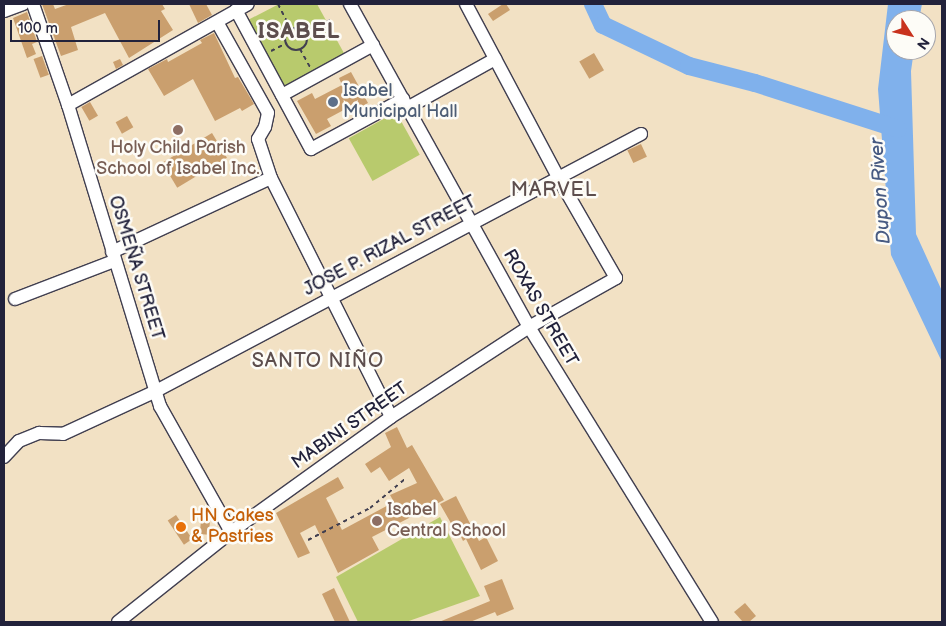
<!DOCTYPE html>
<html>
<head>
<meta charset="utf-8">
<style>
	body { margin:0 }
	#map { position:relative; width:946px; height:626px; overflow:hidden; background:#f2e1c4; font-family:"Balsamiq Sans",sans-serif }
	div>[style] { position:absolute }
	.green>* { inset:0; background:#b8ca6d; transform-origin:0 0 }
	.water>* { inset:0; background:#80b1ec }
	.river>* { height:18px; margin:-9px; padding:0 9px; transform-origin:9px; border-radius:9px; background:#80b1ec }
	.building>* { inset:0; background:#ca9f6e; transform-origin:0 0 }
	.path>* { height:2px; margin-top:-1px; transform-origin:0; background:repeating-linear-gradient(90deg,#413f50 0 4px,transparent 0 8px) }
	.path>.ring { margin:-1px; padding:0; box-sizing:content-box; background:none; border:2px solid #413f50; border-radius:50% }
	.roads { filter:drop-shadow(1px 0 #413f50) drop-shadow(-1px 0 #413f50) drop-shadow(0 1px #413f50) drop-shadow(0 -1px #413f50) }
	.minor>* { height:12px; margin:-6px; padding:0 6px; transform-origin:6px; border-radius:6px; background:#fff }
	.dots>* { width:14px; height:14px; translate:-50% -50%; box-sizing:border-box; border:2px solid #fdfcf7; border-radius:50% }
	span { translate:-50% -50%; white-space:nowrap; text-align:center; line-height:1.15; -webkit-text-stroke:5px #fdfcf7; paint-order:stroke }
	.service-label { font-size:18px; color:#4e5e75 }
	.left { translate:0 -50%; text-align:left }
	.education-label { font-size:18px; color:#785e54 }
	.street-label { font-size:18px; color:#22223b }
	.food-label { font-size:18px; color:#c56008 }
	.water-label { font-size:19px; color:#485b82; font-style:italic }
	.quarter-label { font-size:20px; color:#5d4e4d; letter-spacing:1px }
	.district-label { font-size:22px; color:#5d4e4d; font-weight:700; letter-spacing:1px }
	.frame { position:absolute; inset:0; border:5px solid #22223b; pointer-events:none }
	.north { position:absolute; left:886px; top:10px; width:50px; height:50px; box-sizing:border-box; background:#fdfcf7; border:1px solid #a5a5ac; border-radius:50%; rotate:125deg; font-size:14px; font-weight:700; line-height:20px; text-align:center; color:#22223b }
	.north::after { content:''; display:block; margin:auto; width:18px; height:22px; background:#c8321e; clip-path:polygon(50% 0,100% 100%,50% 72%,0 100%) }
	.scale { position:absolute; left:10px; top:20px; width:150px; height:22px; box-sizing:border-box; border:2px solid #22223b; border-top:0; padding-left:6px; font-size:15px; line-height:18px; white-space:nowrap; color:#22223b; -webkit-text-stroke:4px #fdfcf7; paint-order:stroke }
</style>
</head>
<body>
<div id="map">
	<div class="green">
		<div style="clip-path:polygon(279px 4px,317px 4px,345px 55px,283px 89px,246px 21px)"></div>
		<div style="left:396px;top:112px;width:49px;height:54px;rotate:61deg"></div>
		<div style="clip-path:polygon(440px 517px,480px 596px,406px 622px,358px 622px,336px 577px)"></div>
	</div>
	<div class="water">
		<div style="clip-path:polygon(888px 4px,922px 4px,919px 20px,896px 20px,896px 50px,914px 50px,911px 71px,916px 234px,942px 291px,942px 362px,891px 255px,878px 89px)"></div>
	</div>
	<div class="river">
		<div style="left:593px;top:4px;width:23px;rotate:65deg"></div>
		<div style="left:603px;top:25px;width:95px;rotate:25.5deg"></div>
		<div style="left:689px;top:66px;width:68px;rotate:14.4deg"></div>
		<div style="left:755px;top:83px;width:150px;rotate:17.8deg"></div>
	</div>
	<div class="building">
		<div style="clip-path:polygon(42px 4px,53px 4px,55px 9px,69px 4px,162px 4px,165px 9px,161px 11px,173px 30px,129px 58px,105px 13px,71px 27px,78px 50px,61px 56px)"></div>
		<div style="clip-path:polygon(189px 4px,206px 4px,212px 15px,198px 23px)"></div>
		<div style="clip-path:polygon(503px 4px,506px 4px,510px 10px,493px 21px,488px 14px)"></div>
		<div style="clip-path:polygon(27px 12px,37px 42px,32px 44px,36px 54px,27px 58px,13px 18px)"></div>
		<div style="clip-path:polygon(214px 33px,235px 78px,238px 77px,254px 104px,242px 111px,240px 108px,215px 121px,193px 79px,164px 96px,148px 69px,167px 59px,168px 62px,202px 43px,200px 40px)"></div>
		<div style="left:594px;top:53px;width:20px;height:17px;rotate:60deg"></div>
		<div style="left:42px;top:56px;width:20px;height:9px;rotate:70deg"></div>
		<div style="clip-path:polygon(120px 59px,123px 65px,116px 69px,113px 62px)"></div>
		<div style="clip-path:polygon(351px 72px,368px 103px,355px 110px,353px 105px,327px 119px,331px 126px,316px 134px,297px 101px,312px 93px,315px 99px,342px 85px,339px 78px)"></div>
		<div style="left:90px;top:102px;width:16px;height:10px;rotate:60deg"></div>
		<div style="left:127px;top:116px;width:13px;height:13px;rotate:61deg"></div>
		<div style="left:212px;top:133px;width:29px;height:58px;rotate:59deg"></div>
		<div style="left:641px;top:144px;width:14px;height:15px;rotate:65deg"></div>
		<div style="clip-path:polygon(397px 427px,407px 448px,412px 445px,444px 500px,372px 537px,379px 550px,338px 573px,315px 525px,300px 533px,310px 553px,298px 558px,276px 513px,338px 477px,344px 488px,326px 498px,342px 530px,394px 502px,390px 495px,417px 483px,409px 468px,389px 481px,380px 467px,371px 473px,365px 464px,391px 447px,385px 433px)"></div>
		<div style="clip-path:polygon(456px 496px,479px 541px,486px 537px,498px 561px,481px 570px,466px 539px,463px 541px,455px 524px,452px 525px,440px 504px)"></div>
		<div style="left:176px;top:515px;width:29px;height:10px;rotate:56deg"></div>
		<div style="left:201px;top:521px;width:9px;height:13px;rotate:6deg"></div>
		<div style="clip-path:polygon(502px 579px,514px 609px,497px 616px,495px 612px,470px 622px,439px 622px,490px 601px,484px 586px)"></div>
		<div style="clip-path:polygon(334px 588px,350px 622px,335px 622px,322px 594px)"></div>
		<div style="clip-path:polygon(745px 603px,756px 616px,749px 622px,743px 622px,734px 612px)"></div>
	</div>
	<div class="path">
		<div style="left:278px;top:4px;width:29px;rotate:63deg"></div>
		<div class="ring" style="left:285px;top:28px;width:20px;height:20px"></div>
		<div style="left:305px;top:33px;width:31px;rotate:-27deg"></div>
		<div style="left:300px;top:49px;width:21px;rotate:61deg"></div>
		<div style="left:271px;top:51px;width:18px;rotate:-27deg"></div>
		<div style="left:308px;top:540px;width:70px;rotate:-27.3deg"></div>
		<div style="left:370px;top:508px;width:45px;rotate:-39.6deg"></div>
	</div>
	<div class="roads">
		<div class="minor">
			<div style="left:33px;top:4px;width:107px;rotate:70.9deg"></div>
			<div style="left:68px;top:105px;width:315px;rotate:73deg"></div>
			<div style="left:160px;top:406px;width:145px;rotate:60.6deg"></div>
			<div style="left:350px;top:4px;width:369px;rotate:61deg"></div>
			<div style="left:529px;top:327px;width:347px;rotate:58.2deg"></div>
			<div style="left:236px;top:10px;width:158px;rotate:61.7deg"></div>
			<div style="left:311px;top:149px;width:105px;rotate:-28.5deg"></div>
			<div style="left:4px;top:11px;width:20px;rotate:-20deg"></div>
			<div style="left:217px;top:22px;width:104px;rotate:60.7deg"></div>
			<div style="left:268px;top:113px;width:14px;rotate:102deg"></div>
			<div style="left:265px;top:127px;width:14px;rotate:120deg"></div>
			<div style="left:258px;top:139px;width:41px;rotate:71.6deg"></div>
			<div style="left:271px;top:178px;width:267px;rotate:63.3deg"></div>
			<div style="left:282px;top:95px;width:104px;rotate:-28.8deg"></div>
			<div style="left:68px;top:105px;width:206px;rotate:-29.3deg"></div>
			<div style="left:407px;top:108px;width:101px;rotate:-29.1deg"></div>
			<div style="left:112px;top:252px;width:175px;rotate:-25deg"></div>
			<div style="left:15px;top:299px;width:106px;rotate:-21deg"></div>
			<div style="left:4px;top:457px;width:22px;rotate:-47deg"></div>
			<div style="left:19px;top:441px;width:22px;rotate:-22deg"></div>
			<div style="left:39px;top:433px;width:24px;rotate:2deg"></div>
			<div style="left:63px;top:434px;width:102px;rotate:-24.8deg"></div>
			<div style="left:156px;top:391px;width:549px;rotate:-27.92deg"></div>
			<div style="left:118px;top:622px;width:144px;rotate:-38.5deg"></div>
			<div style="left:231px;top:532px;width:197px;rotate:-35.7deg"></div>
			<div style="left:391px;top:417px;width:165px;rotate:-33.1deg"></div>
			<div style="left:529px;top:327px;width:100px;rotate:-29.4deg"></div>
			<div style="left:616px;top:278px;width:116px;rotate:-119.9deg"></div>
			<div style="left:558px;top:177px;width:196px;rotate:-118deg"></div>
		</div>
	</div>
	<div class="dots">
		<div style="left:333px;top:102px;background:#5c6f8a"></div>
		<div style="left:178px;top:130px;background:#8d6e63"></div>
		<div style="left:377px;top:521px;background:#8d6e63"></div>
		<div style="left:181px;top:527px;background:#e8710a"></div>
	</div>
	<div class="service-label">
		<span class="left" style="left:343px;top:102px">Isabel<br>Municipal Hall</span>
	</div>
	<div class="education-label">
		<span style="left:178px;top:159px">Holy Child Parish<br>School of Isabel Inc.</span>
		<span class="left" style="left:387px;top:521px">Isabel<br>Central School</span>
	</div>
	<div class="street-label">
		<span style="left:390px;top:246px;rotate:-28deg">JOSE P. RIZAL STREET</span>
		<span style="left:136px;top:268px;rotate:73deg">OSMEÑA STREET</span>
		<span style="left:540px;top:308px;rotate:60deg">ROXAS STREET</span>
		<span style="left:350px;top:426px;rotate:-35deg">MABINI STREET</span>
	</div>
	<div class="food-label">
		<span class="left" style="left:191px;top:527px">HN Cakes<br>&amp; Pastries</span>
	</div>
	<div class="water-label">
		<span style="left:881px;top:191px;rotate:-94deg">Dupon River</span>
	</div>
	<div class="quarter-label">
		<span style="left:554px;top:190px">MARVEL</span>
		<span style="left:318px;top:361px">SANTO NIÑO</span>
	</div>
	<div class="district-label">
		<span style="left:299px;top:32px">ISABEL</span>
	</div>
	<div class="frame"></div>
	<div class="north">N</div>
	<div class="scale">100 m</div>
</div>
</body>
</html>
